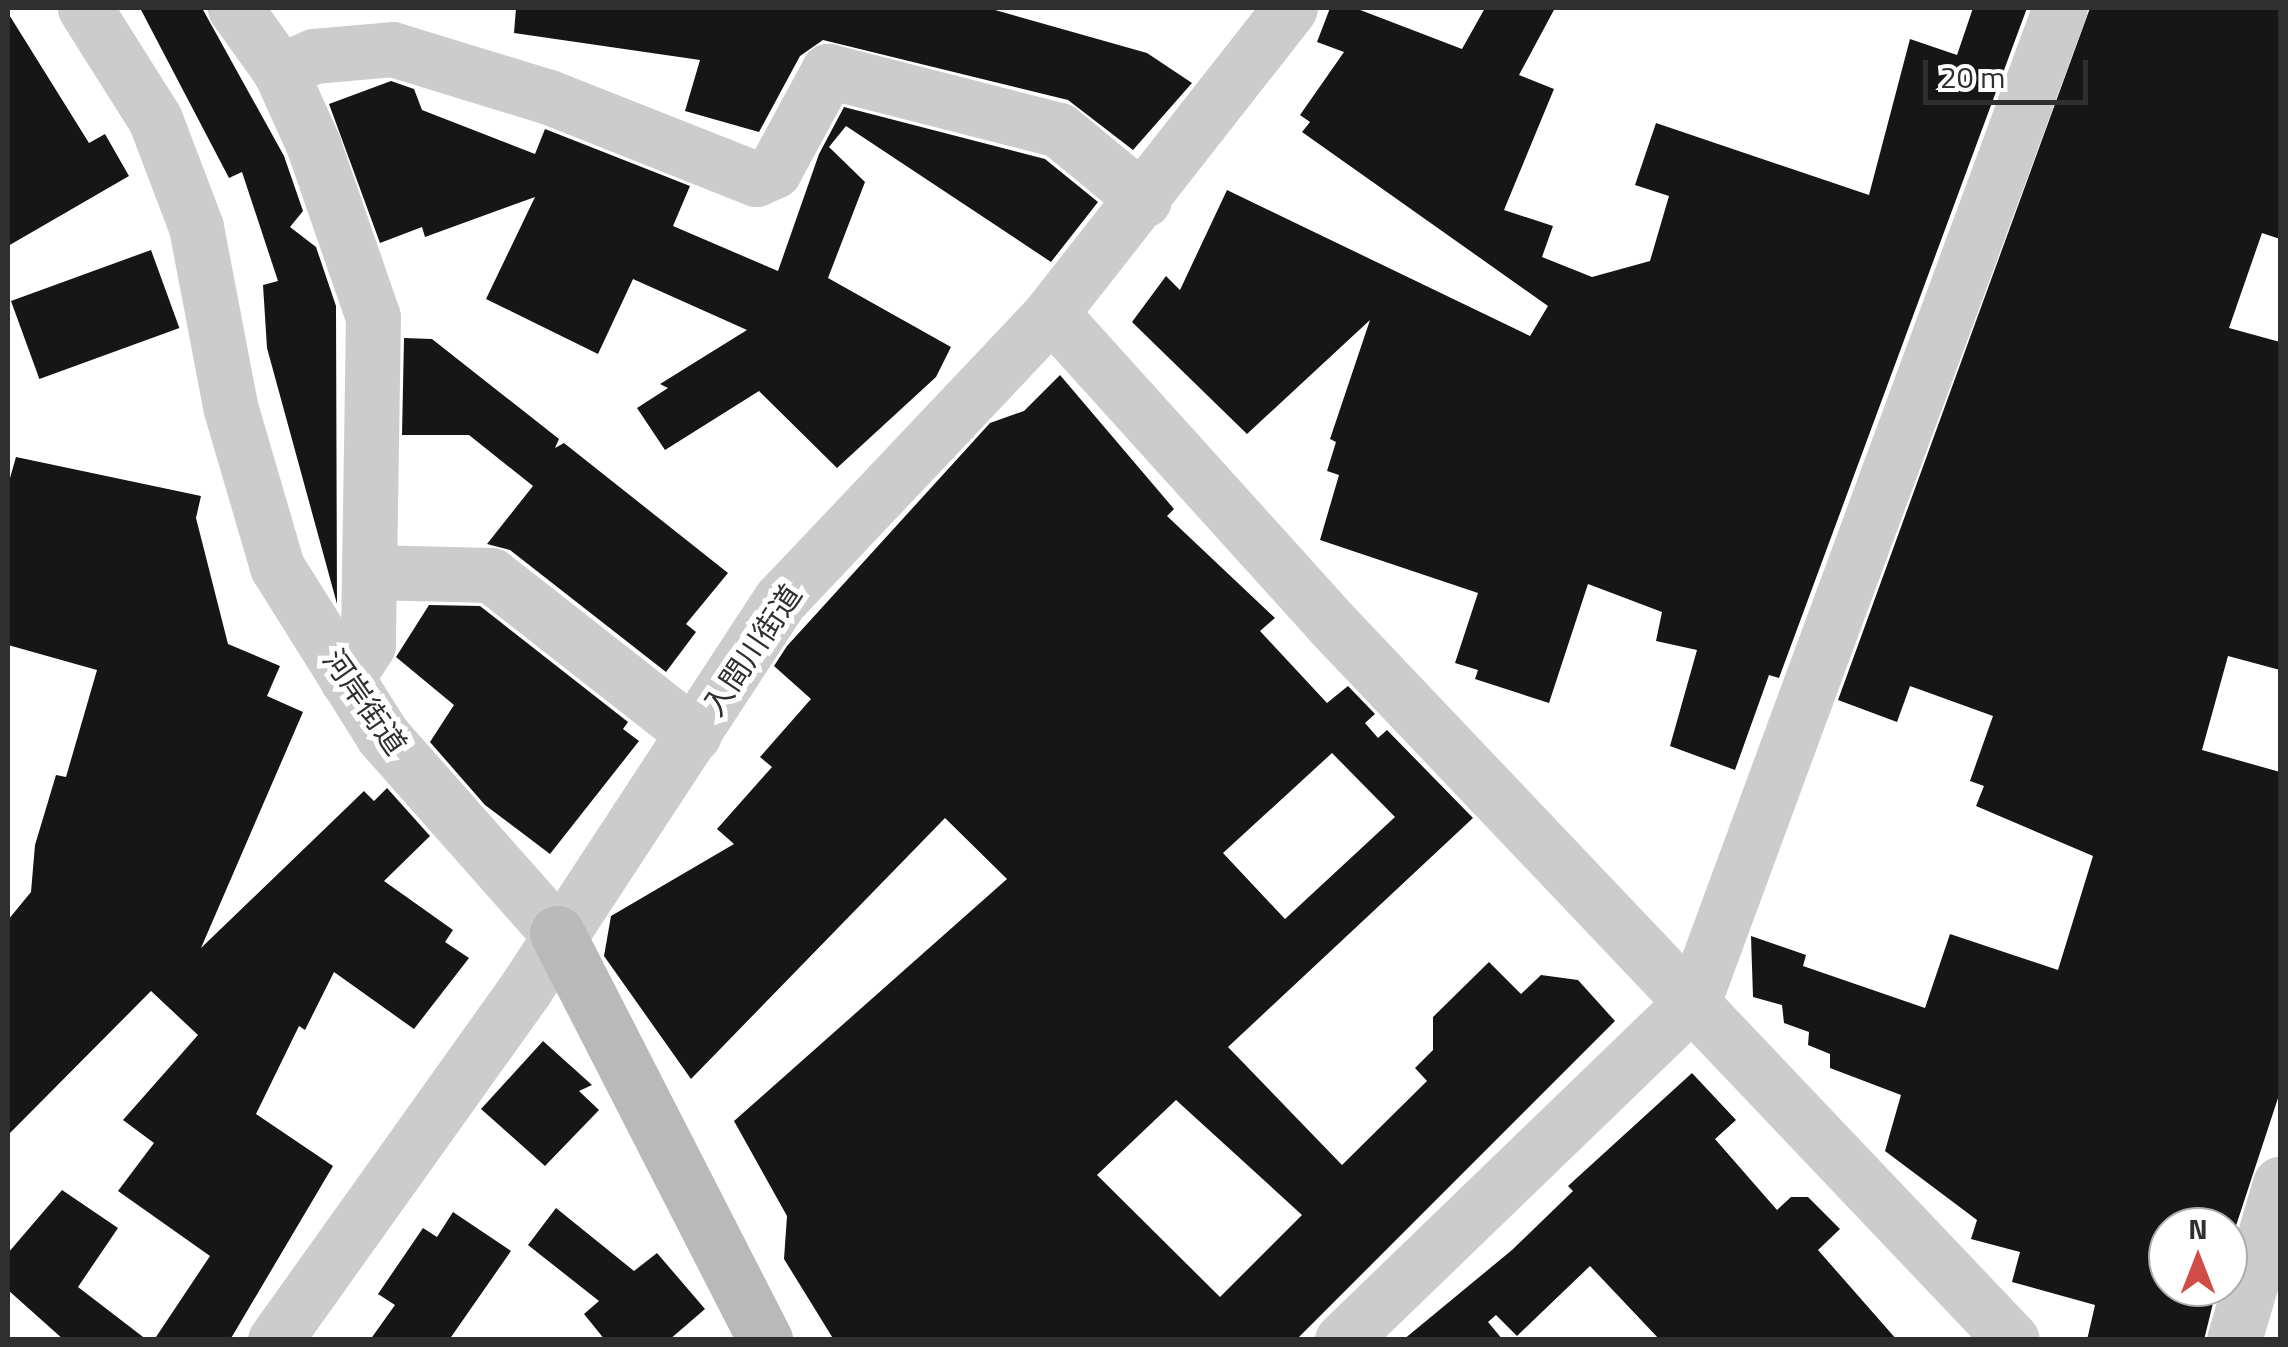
<!DOCTYPE html>
<html>
<head>
<meta charset="utf-8">
<style>
	body { margin:0 }
	#map { position:relative; width:2288px; height:1347px; overflow:hidden; background:#fff; font-family:"Titillium Web","Noto Sans JP",sans-serif }
	div>[style] { position:absolute }
	.building>* { inset:0; background:#161616; transform-origin:0 0 }
	.street>* { height:55px; margin:-27.5px; padding:0 27.5px; transform-origin:27.5px; border-radius:27.5px; background:#ccc }
	.secondary>* { height:55px; margin:-27.5px; padding:0 27.5px; transform-origin:27.5px; border-radius:27.5px; background:#b9b9b9 }
	span { translate:-50% -50%; white-space:nowrap; text-align:center; line-height:1.15; -webkit-text-stroke:10px #fff; paint-order:stroke }
	.street-label { font-size:30px; color:#2f2f2f }
	.frame { position:absolute; inset:0; border:10px solid #2f2f2f; pointer-events:none }
	.north { position:absolute; left:2148px; top:1207px; width:100px; height:100px; box-sizing:border-box; background:#fff; border:2px solid #acacac; border-radius:50%; rotate:0deg; font-size:28px; font-weight:700; line-height:40px; text-align:center; color:#2f2f2f }
	.north::after { content:''; display:block; margin:auto; width:35px; height:45px; background:#d04c47; clip-path:polygon(50% 0,100% 100%,50% 72%,0 100%) }
	.scale { position:absolute; left:1923px; top:60px; width:165px; height:45px; box-sizing:border-box; border:5px solid #2f2f2f; border-top:0; padding-left:12px; font-size:30px; line-height:35px; white-space:nowrap; color:#2f2f2f; -webkit-text-stroke:8px #fff; paint-order:stroke }
</style>
</head>
<body>
<div id="map">
	<div class="building">
		<div style="clip-path:polygon(140px 8px,202px 8px,284px 156px,303px 211px,290px 227px,316px 247px,336px 306px,337px 604px,267px 348px,263px 285px,278px 281px,242px 172px,229px 178px)"></div>
		<div style="clip-path:polygon(516px 8px,988px 8px,1147px 53px,1192px 83px,1133px 150px,1068px 100px,823px 40px,800px 56px,759px 132px,685px 111px,700px 60px,514px 33px)"></div>
		<div style="clip-path:polygon(1330px 8px,1355px 8px,1462px 49px,1485px 8px,1555px 8px,1519px 75px,1554px 89px,1504px 210px,1553px 226px,1542px 257px,1592px 277px,1650px 261px,1669px 196px,1635px 185px,1656px 123px,1869px 195px,1910px 39px,1957px 55px,1973px 8px,2027px 8px,1779px 678px,1769px 675px,1735px 770px,1670px 746px,1697px 650px,1656px 641px,1662px 612px,1588px 584px,1549px 703px,1475px 679px,1478px 670px,1455px 663px,1478px 593px,1320px 540px,1339px 475px,1327px 471px,1336px 442px,1330px 439px,1370px 320px,1247px 434px,1132px 322px,1166px 276px,1180px 290px,1227px 190px,1530px 336px,1548px 306px,1302px 132px,1310px 122px,1300px 115px,1344px 52px,1317px 42px)"></div>
		<div style="clip-path:polygon(2090px 8px,2280px 8px,2280px 239px,2262px 233px,2229px 328px,2280px 342px,2280px 670px,2228px 656px,2202px 750px,2280px 772px,2280px 1092px,2228px 1250px,2228px 1227px,2168px 1227px,2168px 1287px,2217px 1287px,2204px 1340px,2087px 1340px,2095px 1305px,2012px 1282px,2020px 1252px,1971px 1239px,1977px 1220px,1885px 1151px,1901px 1095px,1830px 1068px,1830px 1054px,1808px 1045px,1809px 1032px,1784px 1023px,1782px 1005px,1753px 997px,1751px 936px,1806px 955px,1803px 966px,1925px 1008px,1950px 934px,2058px 970px,2093px 856px,1976px 806px,1984px 786px,1970px 781px,1993px 716px,1910px 686px,1897px 722px,1838px 700px)"></div>
		<div style="clip-path:polygon(8px 13px,89px 143px,105px 134px,129px 176px,8px 246px)"></div>
		<div style="clip-path:polygon(391px 81px,414px 89px,422px 110px,535px 154px,545px 129px,690px 186px,673px 226px,778px 271px,819px 154px,844px 107px,1045px 159px,1098px 202px,1051px 262px,846px 126px,829px 147px,865px 182px,828px 278px,951px 347px,936px 377px,837px 468px,759px 391px,665px 450px,637px 408px,668px 388px,660px 384px,747px 330px,633px 279px,598px 354px,486px 299px,535px 197px,425px 237px,422px 227px,380px 243px,329px 104px)"></div>
		<div style="left:151px;top:250px;width:83px;height:149px;rotate:70deg"></div>
		<div style="clip-path:polygon(404px 338px,432px 339px,559px 439px,555px 448px,564px 443px,728px 573px,686px 624px,696px 632px,666px 672px,510px 550px,487px 544px,533px 486px,469px 435px,402px 435px)"></div>
		<div style="clip-path:polygon(evenodd,1060px 375px,1174px 509px,1167px 516px,1275px 618px,1260px 631px,1327px 703px,1348px 686px,1375px 714px,1365px 723px,1378px 738px,1387px 730px,1473px 818px,1228px 1047px,1342px 1165px,1427px 1081px,1415px 1068px,1433px 1050px,1433px 1017px,1489px 962px,1521px 994px,1541px 975px,1578px 980px,1615px 1021px,1296px 1340px,834px 1340px,784px 1259px,787px 1216px,734px 1121px,1007px 879px,945px 818px,691px 1079px,604px 956px,611px 916px,734px 844px,717px 829px,772px 767px,760px 757px,811px 699px,774px 666px,787px 646px,990px 423px,1024px 411px,1060px 375px,1332px 753px,1395px 817px,1285px 919px,1223px 853px,1332px 753px,1060px 375px,1176px 1100px,1302px 1215px,1220px 1297px,1097px 1175px,1176px 1100px)"></div>
		<div style="clip-path:polygon(16px 457px,201px 496px,196px 518px,228px 644px,280px 666px,267px 696px,303px 712px,201px 948px,364px 791px,374px 801px,387px 788px,430px 836px,384px 881px,453px 930px,445px 942px,469px 958px,414px 1029px,334px 972px,305px 1030px,299px 1026px,256px 1114px,333px 1166px,230px 1340px,154px 1340px,210px 1256px,118px 1191px,154px 1143px,123px 1120px,198px 1035px,151px 991px,8px 1135px,8px 920px,31px 892px,35px 845px,56px 775px,66px 777px,97px 670px,8px 645px,8px 485px)"></div>
		<div style="clip-path:polygon(429px 605px,480px 606px,628px 722px,623px 729px,639px 741px,550px 854px,485px 805px,430px 742px,454px 705px,396px 657px)"></div>
		<div style="clip-path:polygon(543px 1041px,592px 1085px,579px 1091px,599px 1110px,545px 1166px,481px 1109px)"></div>
		<div style="clip-path:polygon(1692px 1073px,1736px 1120px,1715px 1139px,1777px 1210px,1791px 1197px,1808px 1197px,1840px 1229px,1818px 1250px,1897px 1340px,1660px 1340px,1590px 1266px,1517px 1336px,1496px 1315px,1488px 1322px,1503px 1340px,1403px 1340px,1512px 1250px,1573px 1191px,1568px 1186px)"></div>
		<div style="clip-path:polygon(62px 1190px,118px 1228px,78px 1287px,147px 1340px,64px 1340px,8px 1290px,8px 1253px)"></div>
		<div style="clip-path:polygon(556px 1208px,634px 1271px,657px 1253px,705px 1309px,669px 1340px,605px 1340px,584px 1314px,599px 1301px,528px 1245px)"></div>
		<div style="clip-path:polygon(453px 1212px,511px 1251px,449px 1340px,370px 1340px,395px 1305px,378px 1294px,423px 1228px,437px 1237px)"></div>
	</div>
	<div class="street">
		<div style="left:85px;top:8px;width:131px;rotate:57.8deg"></div>
		<div style="left:155px;top:119px;width:116px;rotate:69.2deg"></div>
		<div style="left:196px;top:227px;width:182px;rotate:79.2deg"></div>
		<div style="left:230px;top:406px;width:168px;rotate:73.7deg"></div>
		<div style="left:277px;top:567px;width:199px;rotate:57.9deg"></div>
		<div style="left:383px;top:736px;width:263px;rotate:48.5deg"></div>
		<div style="left:235px;top:8px;width:77px;rotate:54.5deg"></div>
		<div style="left:280px;top:71px;width:80px;rotate:65.7deg"></div>
		<div style="left:313px;top:144px;width:183px;rotate:70.9deg"></div>
		<div style="left:373px;top:317px;width:328px;rotate:90.9deg"></div>
		<div style="left:368px;top:645px;width:40px;rotate:122.9deg"></div>
		<div style="left:280px;top:71px;width:37px;rotate:-24deg"></div>
		<div style="left:314px;top:56px;width:78px;rotate:-5.1deg"></div>
		<div style="left:392px;top:49px;width:164px;rotate:17deg"></div>
		<div style="left:549px;top:97px;width:223px;rotate:21.6deg"></div>
		<div style="left:756px;top:179px;width:20px;rotate:-24deg"></div>
		<div style="left:774px;top:171px;width:114px;rotate:-61.6deg"></div>
		<div style="left:828px;top:71px;width:238px;rotate:14.3deg"></div>
		<div style="left:1059px;top:130px;width:110px;rotate:39.5deg"></div>
		<div style="left:1051px;top:313px;width:416px;rotate:47.9deg"></div>
		<div style="left:1330px;top:622px;width:990px;rotate:46.47deg"></div>
		<div style="left:370px;top:572px;width:121px;rotate:1.4deg"></div>
		<div style="left:491px;top:575px;width:258px;rotate:38.1deg"></div>
		<div style="left:275px;top:1340px;width:432px;rotate:-54.5deg"></div>
		<div style="left:526px;top:988px;width:465px;rotate:-56.8deg"></div>
		<div style="left:781px;top:599px;width:393px;rotate:-46.6deg"></div>
		<div style="left:1051px;top:313px;width:387px;rotate:-51.9deg"></div>
		<div style="left:1342px;top:1340px;width:489px;rotate:-44deg"></div>
		<div style="left:1694px;top:1000px;width:1057px;rotate:-69.75deg"></div>
		<div style="left:2234px;top:1340px;width:163px;rotate:-73.6deg"></div>
	</div>
	<div class="secondary">
		<div style="left:557px;top:933px;width:457px;rotate:62.9deg"></div>
	</div>
	<div class="street-label">
		<span style="left:752px;top:650px;rotate:-56deg">入間川街道</span>
		<span style="left:365px;top:702px;rotate:55deg">河岸街道</span>
	</div>
	<div class="frame"></div>
	<div class="north">N</div>
	<div class="scale">20 m</div>
</div>
</body>
</html>
